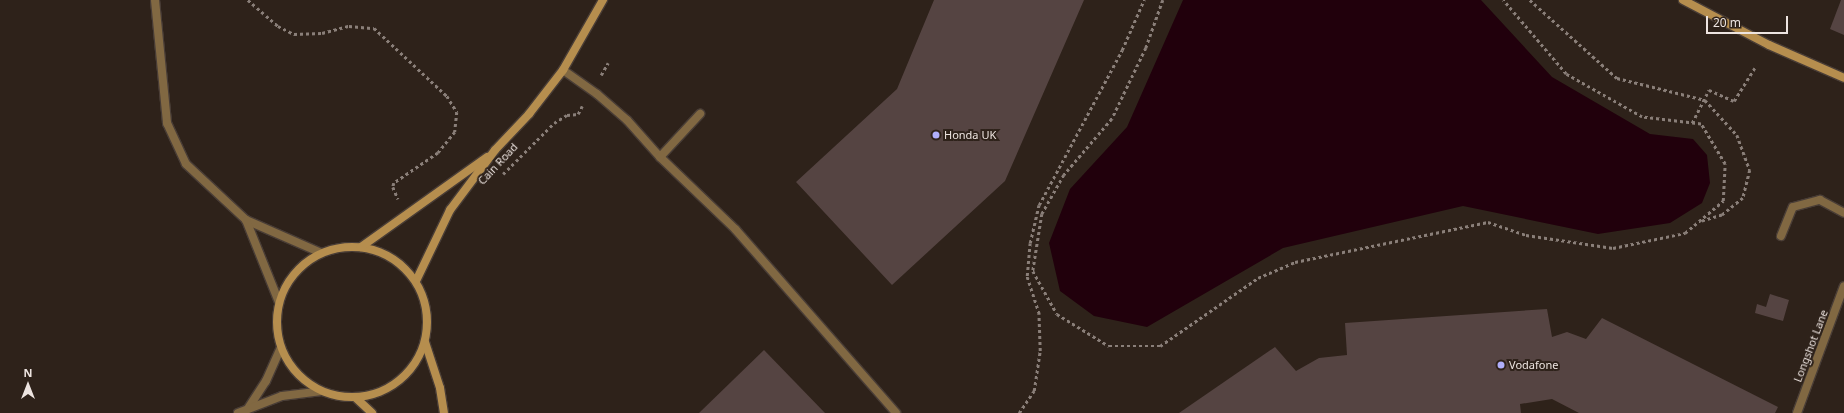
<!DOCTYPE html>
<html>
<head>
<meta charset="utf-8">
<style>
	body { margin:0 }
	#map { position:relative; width:1844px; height:413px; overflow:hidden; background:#2e221a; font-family:"Noto Sans",sans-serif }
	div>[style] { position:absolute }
	.water>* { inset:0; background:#21000c }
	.building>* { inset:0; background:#554442 }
	.path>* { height:2.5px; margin-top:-1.25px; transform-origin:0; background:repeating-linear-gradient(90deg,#8a7f79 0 3px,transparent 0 6px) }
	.roads { filter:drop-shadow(1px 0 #493d36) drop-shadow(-1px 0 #493d36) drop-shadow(0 1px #493d36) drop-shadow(0 -1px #493d36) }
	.lane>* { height:8px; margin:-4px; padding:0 4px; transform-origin:4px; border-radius:4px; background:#816842 }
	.street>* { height:8px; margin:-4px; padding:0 4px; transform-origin:4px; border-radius:4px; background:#816842 }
	.secondary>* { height:8px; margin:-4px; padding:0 4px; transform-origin:4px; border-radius:4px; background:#b68e4e }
	.secondary>.ring { margin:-4px; padding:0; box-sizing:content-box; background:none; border:8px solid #b68e4e; border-radius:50% }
	.dots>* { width:11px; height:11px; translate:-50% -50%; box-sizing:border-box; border:2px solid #2e221a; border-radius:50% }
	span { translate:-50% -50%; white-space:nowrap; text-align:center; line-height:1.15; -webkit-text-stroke:4px #2e221a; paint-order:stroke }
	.poi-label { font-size:11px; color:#ede4e0 }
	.left { translate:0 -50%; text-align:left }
	.street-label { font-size:11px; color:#ede4e0 }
	.north { position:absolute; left:8px; top:365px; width:40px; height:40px; -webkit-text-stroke:3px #2e221a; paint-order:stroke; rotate:0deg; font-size:11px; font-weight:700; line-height:16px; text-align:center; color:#ede4e0 }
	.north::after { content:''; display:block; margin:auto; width:14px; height:18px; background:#ede4e0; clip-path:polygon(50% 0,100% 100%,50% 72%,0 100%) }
	.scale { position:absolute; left:1706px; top:16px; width:82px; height:18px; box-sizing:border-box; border:2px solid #ede4e0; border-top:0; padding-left:5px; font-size:12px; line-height:14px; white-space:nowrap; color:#ede4e0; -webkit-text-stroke:3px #2e221a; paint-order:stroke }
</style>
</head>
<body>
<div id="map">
	<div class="water">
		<div style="clip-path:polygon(1183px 0,1481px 0,1552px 77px,1650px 134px,1693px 139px,1707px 155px,1710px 183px,1702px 203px,1670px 223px,1598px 234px,1463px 206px,1283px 248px,1147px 327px,1094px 316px,1060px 291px,1049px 243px,1070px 189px,1127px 127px)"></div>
	</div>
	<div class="building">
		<div style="clip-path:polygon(934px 0,1084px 0,1005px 181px,892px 285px,796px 182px,897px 89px)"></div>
		<div style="clip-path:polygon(1841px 0,1844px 0,1844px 35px,1830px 29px)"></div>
		<div style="clip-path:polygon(1770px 294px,1789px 300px,1783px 321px,1755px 313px,1757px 304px,1766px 307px)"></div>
		<div style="clip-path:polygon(1547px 309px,1552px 337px,1567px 332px,1586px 339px,1602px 318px,1778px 407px,1775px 413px,1579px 413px,1552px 399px,1520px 404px,1521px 413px,1179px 413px,1275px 347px,1296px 371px,1319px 358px,1347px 355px,1345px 323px)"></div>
		<div style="clip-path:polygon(764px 350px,825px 413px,699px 413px)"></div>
	</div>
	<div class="path">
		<div style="left:248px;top:0;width:40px;rotate:41deg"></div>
		<div style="left:278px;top:26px;width:18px;rotate:27deg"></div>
		<div style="left:294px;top:34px;width:28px;rotate:-2deg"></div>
		<div style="left:322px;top:33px;width:28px;rotate:-15deg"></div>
		<div style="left:349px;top:26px;width:25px;rotate:5deg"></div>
		<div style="left:374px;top:28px;width:100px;rotate:43deg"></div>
		<div style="left:447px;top:96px;width:19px;rotate:58deg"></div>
		<div style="left:457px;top:112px;width:20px;rotate:96deg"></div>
		<div style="left:455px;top:132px;width:27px;rotate:129deg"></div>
		<div style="left:438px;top:153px;width:53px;rotate:145.7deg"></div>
		<div style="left:394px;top:183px;width:4px;rotate:104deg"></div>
		<div style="left:393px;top:187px;width:13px;rotate:67deg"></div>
		<div style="left:1163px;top:0;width:51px;rotate:109.5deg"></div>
		<div style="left:1146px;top:48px;width:79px;rotate:115.6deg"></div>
		<div style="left:1112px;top:119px;width:74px;rotate:130.6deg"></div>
		<div style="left:1064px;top:175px;width:45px;rotate:119.4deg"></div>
		<div style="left:1042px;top:214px;width:58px;rotate:99deg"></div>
		<div style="left:1033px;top:271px;width:49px;rotate:60.8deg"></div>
		<div style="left:1057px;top:314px;width:61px;rotate:31.6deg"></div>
		<div style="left:1109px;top:346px;width:51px"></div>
		<div style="left:1160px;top:346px;width:119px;rotate:-34.8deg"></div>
		<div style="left:1258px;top:278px;width:40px;rotate:-23.4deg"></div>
		<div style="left:1295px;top:262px;width:197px;rotate:-11.7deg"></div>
		<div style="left:1488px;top:222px;width:40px;rotate:18.9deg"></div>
		<div style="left:1526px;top:235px;width:88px;rotate:8.5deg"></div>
		<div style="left:1613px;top:248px;width:74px;rotate:-11.8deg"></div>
		<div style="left:1685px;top:233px;width:50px;rotate:-40.1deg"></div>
		<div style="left:1723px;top:201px;width:37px;rotate:-87deg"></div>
		<div style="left:1725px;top:164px;width:47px;rotate:-121deg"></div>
		<div style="left:1701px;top:124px;width:59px;rotate:-173.2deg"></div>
		<div style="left:1642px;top:117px;width:87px;rotate:-150.5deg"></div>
		<div style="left:1566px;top:74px;width:97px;rotate:-130.4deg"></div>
		<div style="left:1530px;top:0;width:117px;rotate:41.9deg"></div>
		<div style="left:1617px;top:78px;width:91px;rotate:14deg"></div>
		<div style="left:1705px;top:100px;width:47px;rotate:47.6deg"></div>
		<div style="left:1737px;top:135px;width:37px;rotate:70deg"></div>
		<div style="left:1750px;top:170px;width:29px;rotate:104deg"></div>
		<div style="left:1743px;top:198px;width:27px;rotate:141deg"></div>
		<div style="left:1722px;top:215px;width:21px;rotate:163deg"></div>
		<div style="left:601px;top:75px;width:14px;rotate:-60deg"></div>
		<div style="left:1692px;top:123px;width:37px;rotate:-63deg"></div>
		<div style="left:1709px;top:90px;width:27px;rotate:24deg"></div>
		<div style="left:1734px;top:101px;width:39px;rotate:-58deg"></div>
		<div style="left:503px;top:174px;width:72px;rotate:-45deg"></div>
		<div style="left:554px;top:123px;width:15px;rotate:-32deg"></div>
		<div style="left:567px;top:115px;width:11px;rotate:-5deg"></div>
		<div style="left:578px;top:114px;width:9px;rotate:-63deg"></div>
		<div style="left:1019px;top:413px;width:27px;rotate:-56deg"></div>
		<div style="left:1034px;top:391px;width:40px;rotate:-81.5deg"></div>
		<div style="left:1040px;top:351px;width:37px;rotate:-92deg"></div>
		<div style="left:1039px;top:314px;width:40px;rotate:-108deg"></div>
		<div style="left:1027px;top:276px;width:33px;rotate:-85deg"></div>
		<div style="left:1030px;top:243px;width:39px;rotate:-77deg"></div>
		<div style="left:1039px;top:205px;width:176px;rotate:-61.8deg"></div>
		<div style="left:1122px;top:50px;width:55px;rotate:-66.3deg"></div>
	</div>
	<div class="roads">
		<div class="lane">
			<div style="left:155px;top:0;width:124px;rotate:84.4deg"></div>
			<div style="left:167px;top:123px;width:45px;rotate:65.1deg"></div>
			<div style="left:186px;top:164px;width:82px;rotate:43deg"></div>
			<div style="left:246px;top:220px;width:82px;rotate:23.7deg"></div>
			<div style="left:563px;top:70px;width:42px;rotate:35.2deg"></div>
			<div style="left:597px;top:94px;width:40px;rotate:41deg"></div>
			<div style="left:627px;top:120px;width:50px;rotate:48.3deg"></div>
			<div style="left:660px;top:157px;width:105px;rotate:43.8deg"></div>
			<div style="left:736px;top:230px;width:243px;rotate:48.8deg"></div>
			<div style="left:660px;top:157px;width:59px;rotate:-47.1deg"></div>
			<div style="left:246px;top:220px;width:88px;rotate:68.1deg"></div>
			<div style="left:1781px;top:236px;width:31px;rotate:-68deg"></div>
			<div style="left:1793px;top:207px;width:28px;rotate:-15deg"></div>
			<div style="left:1820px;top:200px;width:27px;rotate:28deg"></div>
			<div style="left:249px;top:407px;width:31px;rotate:-57deg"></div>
			<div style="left:266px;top:381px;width:36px;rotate:-66deg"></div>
			<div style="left:238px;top:413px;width:47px;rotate:-21.1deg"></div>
			<div style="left:282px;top:396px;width:38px;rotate:-7deg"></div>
		</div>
		<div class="street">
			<div style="left:1797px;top:413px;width:135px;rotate:-69.7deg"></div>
		</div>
		<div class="secondary">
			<div style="left:1683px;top:0;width:97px;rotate:27.6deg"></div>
			<div style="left:1769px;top:45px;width:82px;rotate:23.7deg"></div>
			<div class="ring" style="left:277px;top:247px;width:142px;height:142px"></div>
			<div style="left:361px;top:247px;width:155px;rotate:-35.5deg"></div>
			<div style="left:416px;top:281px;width:79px;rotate:-64.4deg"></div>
			<div style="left:450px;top:210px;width:75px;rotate:-53.1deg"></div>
			<div style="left:495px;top:150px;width:50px;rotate:-46.6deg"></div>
			<div style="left:529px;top:114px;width:56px;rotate:-52.3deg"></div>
			<div style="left:563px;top:70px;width:81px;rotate:-60.3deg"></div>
			<div style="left:425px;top:342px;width:48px;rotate:71.9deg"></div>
			<div style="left:440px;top:388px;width:25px;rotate:81deg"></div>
			<div style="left:356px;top:398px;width:22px;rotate:43deg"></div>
		</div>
	</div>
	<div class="dots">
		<div style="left:936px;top:135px;background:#afaefa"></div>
		<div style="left:1501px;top:365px;background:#afaefa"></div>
	</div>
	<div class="poi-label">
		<span class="left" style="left:944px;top:135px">Honda UK</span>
		<span class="left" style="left:1509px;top:365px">Vodafone</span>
	</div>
	<div class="street-label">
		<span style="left:498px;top:164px;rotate:-47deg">Cain Road</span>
		<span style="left:1811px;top:346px;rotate:-69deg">Longshot Lane</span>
	</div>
	<div class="north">N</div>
	<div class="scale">20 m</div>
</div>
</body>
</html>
